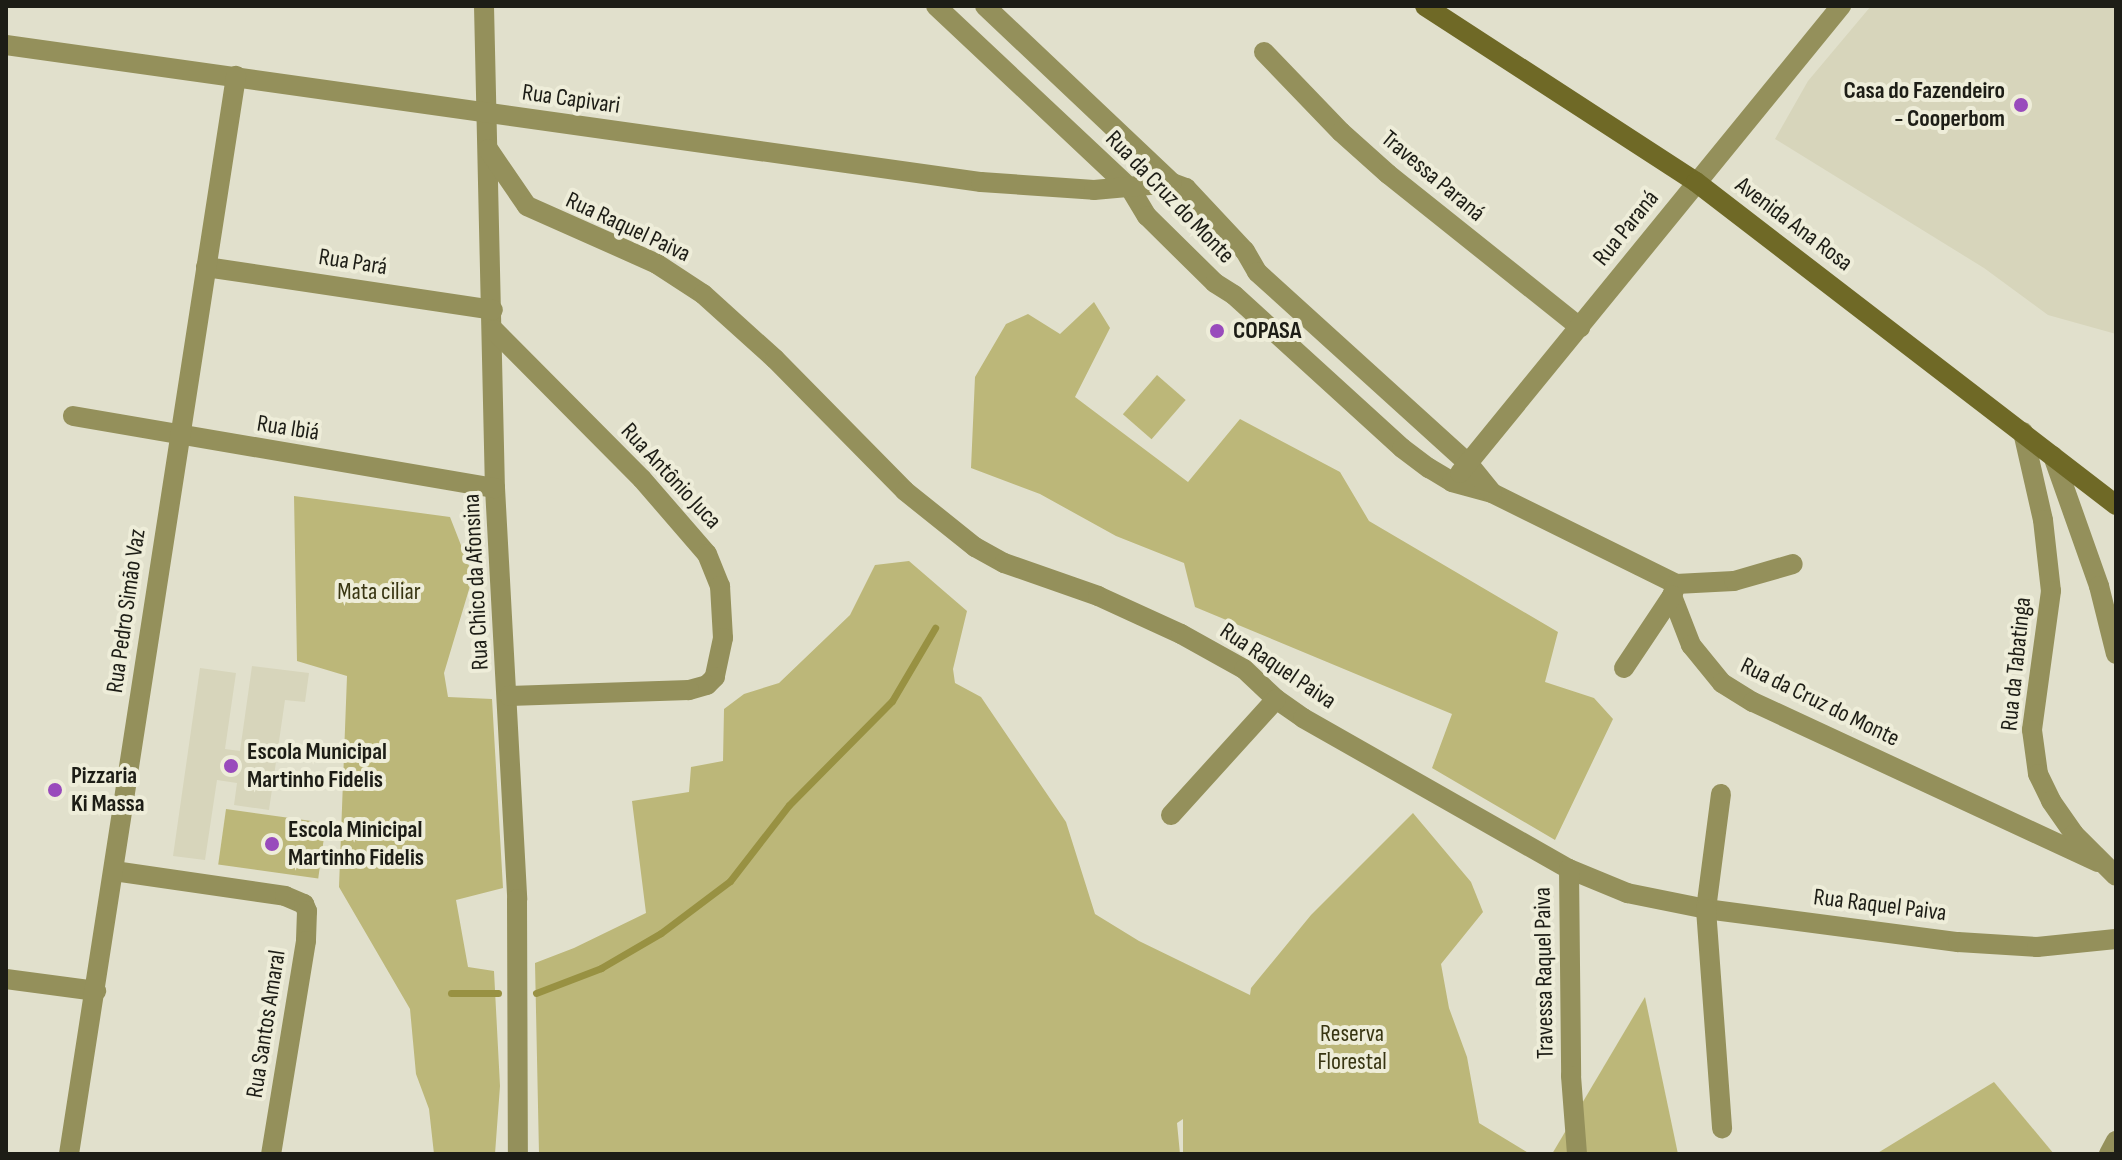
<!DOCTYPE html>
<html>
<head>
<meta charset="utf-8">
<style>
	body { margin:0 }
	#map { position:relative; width:2122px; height:1160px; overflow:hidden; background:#e1e0cc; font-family:"Sofia Sans Condensed",sans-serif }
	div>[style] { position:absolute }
	.built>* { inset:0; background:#d7d5bb }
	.green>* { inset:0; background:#bcb779; transform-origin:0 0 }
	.stream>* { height:7px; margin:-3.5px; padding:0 3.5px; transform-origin:3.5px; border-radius:3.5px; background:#989142 }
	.minor>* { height:20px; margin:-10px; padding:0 10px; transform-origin:10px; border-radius:10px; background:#94905b }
	.secondary>* { height:20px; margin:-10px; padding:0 10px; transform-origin:10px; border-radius:10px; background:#6f6926 }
	.dots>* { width:22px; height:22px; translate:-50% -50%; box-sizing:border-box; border:4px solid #eeedd9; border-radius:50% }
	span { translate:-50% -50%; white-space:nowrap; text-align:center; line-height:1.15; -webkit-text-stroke:8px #eeedd9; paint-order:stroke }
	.poi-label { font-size:24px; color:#1d1d16; font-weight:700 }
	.right { translate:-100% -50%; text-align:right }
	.left { translate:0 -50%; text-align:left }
	.street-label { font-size:24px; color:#1d1d16 }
	.park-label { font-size:24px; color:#383512 }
	.frame { position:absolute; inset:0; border:8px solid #1d1d16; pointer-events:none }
</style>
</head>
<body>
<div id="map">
	<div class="built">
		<div style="clip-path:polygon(1871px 6px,2116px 6px,2116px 334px,2048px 315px,1984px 268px,1775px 139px,1808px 81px)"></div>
		<div style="clip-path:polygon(252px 666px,309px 673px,305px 702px,285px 700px,269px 810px,234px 805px,237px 783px,217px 780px,205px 860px,173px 856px,200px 668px,236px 673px,225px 749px,240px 751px)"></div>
	</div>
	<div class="green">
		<div style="clip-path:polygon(1094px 302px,1110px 328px,1075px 397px,1188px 482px,1240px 419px,1340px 472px,1369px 521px,1558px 632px,1545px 682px,1594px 698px,1613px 719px,1555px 840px,1432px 768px,1452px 714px,1195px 607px,1184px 563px,1116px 536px,1040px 494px,971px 468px,975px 377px,1006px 324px,1028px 314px,1060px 334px)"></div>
		<div style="left:1157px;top:375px;width:38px;height:52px;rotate:41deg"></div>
		<div style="clip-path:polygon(294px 496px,450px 517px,473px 576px,444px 673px,448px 697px,492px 699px,503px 888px,456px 900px,468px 967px,494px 971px,500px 1086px,495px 1154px,434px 1154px,429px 1109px,416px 1074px,410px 1009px,339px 887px,347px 676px,297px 661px)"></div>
		<div style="clip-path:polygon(909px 561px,967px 611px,953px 669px,955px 683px,981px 697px,1066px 822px,1095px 914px,1139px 941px,1250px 995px,1251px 988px,1311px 915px,1413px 813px,1471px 882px,1483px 912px,1441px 964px,1449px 1008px,1467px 1057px,1479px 1123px,1530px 1154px,1183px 1154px,1183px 1119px,1177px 1123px,1180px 1154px,539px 1154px,535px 963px,574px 948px,646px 913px,632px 801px,689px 792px,691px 767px,723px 761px,724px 709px,744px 694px,779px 683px,850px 615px,875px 565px)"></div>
		<div style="left:226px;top:809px;width:101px;height:56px;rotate:8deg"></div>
		<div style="clip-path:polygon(1645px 997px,1678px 1154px,1552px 1154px)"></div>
		<div style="clip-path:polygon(1994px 1082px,2054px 1154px,1876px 1154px)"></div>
	</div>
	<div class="stream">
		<div style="left:451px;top:993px;width:47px"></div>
		<div style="left:536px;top:993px;width:70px;rotate:-21deg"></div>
		<div style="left:601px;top:968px;width:69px;rotate:-30.3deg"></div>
		<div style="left:661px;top:933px;width:86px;rotate:-37deg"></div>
		<div style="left:730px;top:881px;width:96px;rotate:-52.2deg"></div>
		<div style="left:789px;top:805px;width:146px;rotate:-45.3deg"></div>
		<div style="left:892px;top:701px;width:85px;rotate:-59.5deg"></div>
	</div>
	<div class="minor">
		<div style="left:484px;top:6px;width:482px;rotate:88.7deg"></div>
		<div style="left:495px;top:488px;width:412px;rotate:86.9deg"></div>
		<div style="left:517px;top:899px;width:255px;rotate:89.8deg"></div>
		<div style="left:936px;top:6px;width:266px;rotate:43.2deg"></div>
		<div style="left:1130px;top:188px;width:33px;rotate:59deg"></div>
		<div style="left:1147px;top:216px;width:95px;rotate:44.6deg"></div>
		<div style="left:1215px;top:283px;width:22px;rotate:32deg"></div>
		<div style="left:1234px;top:295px;width:227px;rotate:42.3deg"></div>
		<div style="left:1402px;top:448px;width:34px;rotate:37deg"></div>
		<div style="left:1429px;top:468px;width:27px;rotate:31deg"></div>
		<div style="left:1452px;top:482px;width:41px;rotate:15.4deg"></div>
		<div style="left:1492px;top:493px;width:205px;rotate:26.3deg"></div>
		<div style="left:1676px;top:584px;width:13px;rotate:108deg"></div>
		<div style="left:1672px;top:596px;width:53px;rotate:68.8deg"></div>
		<div style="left:1691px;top:645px;width:49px;rotate:50.8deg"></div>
		<div style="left:1722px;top:683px;width:36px;rotate:32deg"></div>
		<div style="left:1753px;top:702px;width:380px;rotate:24.9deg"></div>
		<div style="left:985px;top:6px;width:257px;rotate:43.4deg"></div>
		<div style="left:1172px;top:183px;width:15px;rotate:20deg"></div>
		<div style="left:1186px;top:188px;width:86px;rotate:46.9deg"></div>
		<div style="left:1245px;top:251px;width:24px;rotate:60deg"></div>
		<div style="left:1257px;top:272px;width:285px;rotate:42.2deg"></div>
		<div style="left:1468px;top:463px;width:38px;rotate:51deg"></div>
		<div style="left:6px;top:45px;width:985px;rotate:8deg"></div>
		<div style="left:981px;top:182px;width:113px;rotate:4deg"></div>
		<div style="left:1094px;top:190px;width:78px;rotate:-5.1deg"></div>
		<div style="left:1264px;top:52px;width:111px;rotate:46.1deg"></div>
		<div style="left:1341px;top:132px;width:63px;rotate:41.8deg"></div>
		<div style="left:1388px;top:174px;width:246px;rotate:38.6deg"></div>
		<div style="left:488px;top:149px;width:69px;rotate:55.6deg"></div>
		<div style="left:527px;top:206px;width:142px;rotate:24deg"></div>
		<div style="left:657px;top:264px;width:55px;rotate:33.1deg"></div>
		<div style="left:703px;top:294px;width:97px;rotate:42.1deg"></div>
		<div style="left:775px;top:359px;width:185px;rotate:45.4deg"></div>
		<div style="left:905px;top:491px;width:90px;rotate:38.7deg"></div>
		<div style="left:975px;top:547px;width:33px;rotate:29deg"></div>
		<div style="left:1004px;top:563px;width:100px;rotate:19.3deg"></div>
		<div style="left:1098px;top:596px;width:91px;rotate:24.6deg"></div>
		<div style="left:1181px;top:634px;width:72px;rotate:29.1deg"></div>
		<div style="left:1244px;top:669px;width:44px;rotate:43.2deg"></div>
		<div style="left:1276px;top:699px;width:33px;rotate:35deg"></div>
		<div style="left:1303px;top:718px;width:306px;rotate:29.6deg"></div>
		<div style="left:1569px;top:869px;width:63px;rotate:22.5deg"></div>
		<div style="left:1627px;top:893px;width:81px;rotate:11.4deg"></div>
		<div style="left:1706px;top:909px;width:254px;rotate:7.5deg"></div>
		<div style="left:1958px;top:942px;width:79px;rotate:3.6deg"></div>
		<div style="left:2037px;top:947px;width:79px;rotate:-5.8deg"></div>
		<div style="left:206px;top:267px;width:290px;rotate:8.5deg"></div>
		<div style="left:494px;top:330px;width:210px;rotate:45.2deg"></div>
		<div style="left:642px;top:479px;width:99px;rotate:49.1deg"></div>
		<div style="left:707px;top:554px;width:35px;rotate:68deg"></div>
		<div style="left:720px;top:586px;width:52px;rotate:86.7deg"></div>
		<div style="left:723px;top:638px;width:40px;rotate:102deg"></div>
		<div style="left:715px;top:677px;width:11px;rotate:135deg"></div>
		<div style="left:707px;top:685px;width:19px;rotate:164deg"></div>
		<div style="left:689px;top:690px;width:180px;rotate:178.1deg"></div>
		<div style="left:73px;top:416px;width:428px;rotate:9.7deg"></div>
		<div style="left:2023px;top:432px;width:90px;rotate:77.2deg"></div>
		<div style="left:2043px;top:520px;width:71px;rotate:83.6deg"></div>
		<div style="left:2051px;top:591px;width:140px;rotate:97.8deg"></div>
		<div style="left:2032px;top:730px;width:44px;rotate:82.2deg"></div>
		<div style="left:2038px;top:774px;width:30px;rotate:64deg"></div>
		<div style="left:2051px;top:801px;width:40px;rotate:55.1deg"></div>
		<div style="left:2074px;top:834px;width:59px;rotate:45deg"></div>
		<div style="left:2053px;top:456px;width:138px;rotate:70.5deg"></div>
		<div style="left:2099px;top:586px;width:70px;rotate:76deg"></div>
		<div style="left:1460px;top:473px;width:603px;rotate:-50.79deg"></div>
		<div style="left:1676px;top:584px;width:58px;rotate:-3deg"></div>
		<div style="left:1734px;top:581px;width:61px;rotate:-16.1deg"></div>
		<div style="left:1624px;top:668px;width:87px;rotate:-56.3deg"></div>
		<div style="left:1721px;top:794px;width:116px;rotate:97.4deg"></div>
		<div style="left:1706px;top:909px;width:220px;rotate:85.8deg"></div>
		<div style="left:1171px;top:815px;width:156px;rotate:-47.8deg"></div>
		<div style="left:1569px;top:869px;width:207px;rotate:89.4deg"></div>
		<div style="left:1571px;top:1076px;width:78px;rotate:85.6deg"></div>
		<div style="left:114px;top:871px;width:173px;rotate:8.3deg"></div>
		<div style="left:285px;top:896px;width:21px;rotate:23deg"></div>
		<div style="left:304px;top:904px;width:8px;rotate:67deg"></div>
		<div style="left:307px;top:911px;width:30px;rotate:92deg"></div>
		<div style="left:306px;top:941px;width:216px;rotate:99.3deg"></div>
		<div style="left:6px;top:979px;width:91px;rotate:7.6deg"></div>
		<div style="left:69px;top:1154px;width:1091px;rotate:-81.19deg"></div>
		<div style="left:2109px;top:1154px;width:15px;rotate:-62deg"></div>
	</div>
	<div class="secondary">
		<div style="left:1425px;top:6px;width:323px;rotate:33deg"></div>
		<div style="left:1696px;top:182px;width:530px;rotate:37.56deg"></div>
	</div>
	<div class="dots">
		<div style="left:2021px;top:105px;background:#994bbc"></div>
		<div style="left:1217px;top:331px;background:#994bbc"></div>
		<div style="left:231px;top:766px;background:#994bbc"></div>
		<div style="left:55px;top:790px;background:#994bbc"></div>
		<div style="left:272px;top:844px;background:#994bbc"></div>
	</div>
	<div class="poi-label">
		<span class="right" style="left:2005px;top:105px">Casa do Fazendeiro<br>- Cooperbom</span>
		<span class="left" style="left:1233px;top:331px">COPASA</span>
		<span class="left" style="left:247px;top:766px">Escola Municipal<br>Martinho Fidelis</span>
		<span class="left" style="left:71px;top:790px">Pizzaria<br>Ki Massa</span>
		<span class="left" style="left:288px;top:844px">Escola Minicipal<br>Martinho Fidelis</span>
	</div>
	<div class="street-label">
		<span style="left:571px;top:99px;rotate:8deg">Rua Capivari</span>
		<span style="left:1433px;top:176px;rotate:40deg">Travessa Paraná</span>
		<span style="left:1170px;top:197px;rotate:46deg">Rua da Cruz do Monte</span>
		<span style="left:1794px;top:224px;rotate:37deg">Avenida Ana Rosa</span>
		<span style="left:628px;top:227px;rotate:25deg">Rua Raquel Paiva</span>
		<span style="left:1626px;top:228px;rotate:-51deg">Rua Paraná</span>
		<span style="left:353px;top:262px;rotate:9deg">Rua Pará</span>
		<span style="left:288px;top:428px;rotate:9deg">Rua Ibiá</span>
		<span style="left:671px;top:476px;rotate:47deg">Rua Antônio Juca</span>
		<span style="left:476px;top:582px;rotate:-93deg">Rua Chico da Afonsina</span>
		<span style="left:126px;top:611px;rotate:-82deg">Rua Pedro Simão Vaz</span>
		<span style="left:2016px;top:664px;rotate:-84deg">Rua da Tabatinga</span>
		<span style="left:1278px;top:666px;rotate:34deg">Rua Raquel Paiva</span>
		<span style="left:1820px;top:702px;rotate:26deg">Rua da Cruz do Monte</span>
		<span style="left:1880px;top:905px;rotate:7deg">Rua Raquel Paiva</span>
		<span style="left:1544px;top:973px;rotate:-91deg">Travessa Raquel Paiva</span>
		<span style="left:266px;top:1024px;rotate:-81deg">Rua Santos Amaral</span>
	</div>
	<div class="park-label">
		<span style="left:379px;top:592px">Mata ciliar</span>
		<span style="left:1352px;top:1048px">Reserva<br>Florestal</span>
	</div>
	<div class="frame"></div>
</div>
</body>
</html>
